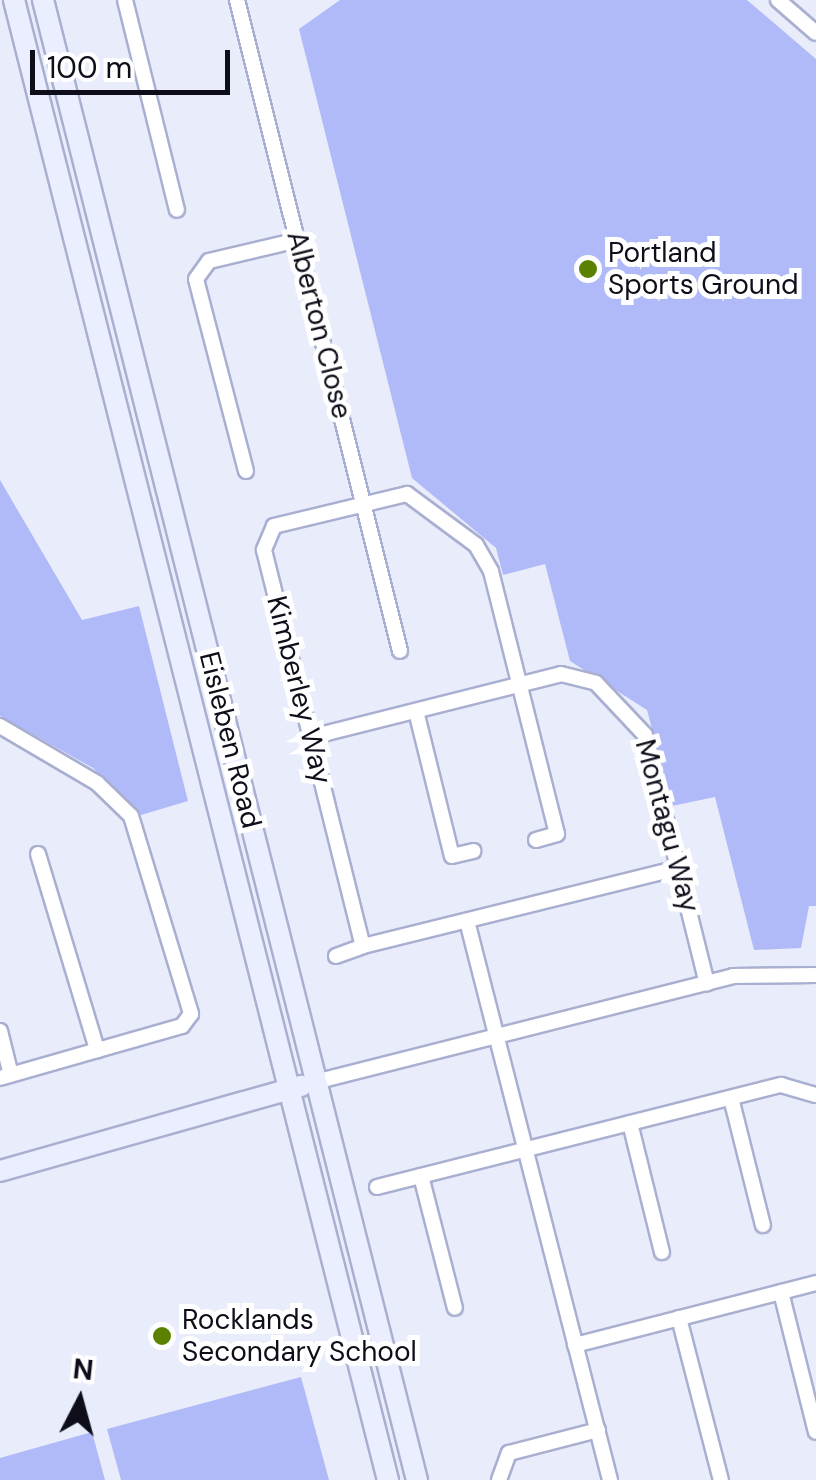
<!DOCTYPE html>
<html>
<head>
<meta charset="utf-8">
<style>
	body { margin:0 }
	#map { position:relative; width:816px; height:1480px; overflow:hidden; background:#e9ecfa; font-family:"DM Sans",sans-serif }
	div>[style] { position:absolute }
	.green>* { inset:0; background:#b1baf8 }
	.roads { filter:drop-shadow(2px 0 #a9afd0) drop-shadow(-2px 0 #a9afd0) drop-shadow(0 2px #a9afd0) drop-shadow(0 -2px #a9afd0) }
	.street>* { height:14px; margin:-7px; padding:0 7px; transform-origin:7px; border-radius:7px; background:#fff }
	.secondary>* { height:20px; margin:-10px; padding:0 10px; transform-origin:10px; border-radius:10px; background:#ebeefe }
	.dots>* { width:28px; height:28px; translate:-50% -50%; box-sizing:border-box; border:5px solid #fff; border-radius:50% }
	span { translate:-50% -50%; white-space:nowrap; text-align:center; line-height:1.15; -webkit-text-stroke:10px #fff; paint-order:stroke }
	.poi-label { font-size:28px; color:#0d0e1a }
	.left { translate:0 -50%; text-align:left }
	.street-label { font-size:28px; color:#0d0e1a }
	.north { position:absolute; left:30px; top:1350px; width:100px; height:100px; -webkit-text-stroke:8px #fff; paint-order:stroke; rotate:6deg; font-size:28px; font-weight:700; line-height:40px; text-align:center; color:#0d0e1a }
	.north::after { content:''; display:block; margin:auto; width:35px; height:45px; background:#0d0e1a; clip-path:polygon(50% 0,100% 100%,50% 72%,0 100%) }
	.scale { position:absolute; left:30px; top:50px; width:200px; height:45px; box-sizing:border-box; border:5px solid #0d0e1a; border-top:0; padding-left:12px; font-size:30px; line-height:35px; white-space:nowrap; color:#0d0e1a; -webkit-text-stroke:8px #fff; paint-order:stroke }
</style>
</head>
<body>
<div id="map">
	<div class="green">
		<div style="clip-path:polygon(340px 0,747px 0,816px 59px,816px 906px,809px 906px,801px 948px,754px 950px,715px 797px,672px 806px,647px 710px,570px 661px,545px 564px,503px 575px,496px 548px,412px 478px,299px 29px)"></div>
		<div style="clip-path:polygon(0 480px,82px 620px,139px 606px,188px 801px,141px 815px,93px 768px,0 716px)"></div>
		<div style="clip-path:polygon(301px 1377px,329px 1480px,121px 1480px,107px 1429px)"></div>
		<div style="clip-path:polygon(92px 1432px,105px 1480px,0 1480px,0 1458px)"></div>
	</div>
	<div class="roads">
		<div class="street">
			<div style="left:125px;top:0;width:216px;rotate:76.1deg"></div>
			<div style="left:237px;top:0;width:671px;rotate:75.94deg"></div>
			<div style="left:778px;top:0;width:50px;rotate:41deg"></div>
			<div style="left:246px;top:471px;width:198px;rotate:-104.6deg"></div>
			<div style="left:196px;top:279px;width:22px;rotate:-54deg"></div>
			<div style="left:209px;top:261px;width:91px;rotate:-13.3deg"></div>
			<div style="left:416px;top:711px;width:149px;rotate:76.1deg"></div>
			<div style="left:452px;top:856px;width:22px;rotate:-13deg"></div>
			<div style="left:0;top:726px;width:113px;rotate:30.4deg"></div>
			<div style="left:97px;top:783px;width:47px;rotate:44.1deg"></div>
			<div style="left:131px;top:816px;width:207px;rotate:73.1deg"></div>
			<div style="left:191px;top:1014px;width:15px;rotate:127deg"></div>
			<div style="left:182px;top:1026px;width:189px;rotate:164.1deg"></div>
			<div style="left:311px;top:737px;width:258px;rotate:-14.1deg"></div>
			<div style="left:561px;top:674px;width:36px;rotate:14deg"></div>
			<div style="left:596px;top:683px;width:71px;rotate:46.7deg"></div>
			<div style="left:645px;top:735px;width:256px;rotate:76deg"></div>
			<div style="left:536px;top:840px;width:22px;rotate:-16deg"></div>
			<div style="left:557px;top:834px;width:271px;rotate:-104.1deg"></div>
			<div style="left:491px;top:571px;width:30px;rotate:-120deg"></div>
			<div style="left:476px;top:545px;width:86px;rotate:-143.5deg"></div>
			<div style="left:407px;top:494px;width:137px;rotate:166.5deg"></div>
			<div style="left:274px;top:526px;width:26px;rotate:113deg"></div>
			<div style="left:264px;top:550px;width:408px;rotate:76deg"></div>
			<div style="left:363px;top:946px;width:325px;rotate:-13.9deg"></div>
			<div style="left:38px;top:854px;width:205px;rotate:73.2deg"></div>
			<div style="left:467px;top:921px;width:577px;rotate:75.65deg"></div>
			<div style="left:336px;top:956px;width:29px;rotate:-20deg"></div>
			<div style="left:0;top:1031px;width:45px;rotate:76deg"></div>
			<div style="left:315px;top:1082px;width:431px;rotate:-14.2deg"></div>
			<div style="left:733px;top:976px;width:83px;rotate:-0.7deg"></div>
			<div style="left:731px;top:1098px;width:131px;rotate:75.9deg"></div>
			<div style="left:630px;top:1123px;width:133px;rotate:76.1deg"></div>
			<div style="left:421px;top:1176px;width:136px;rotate:75.6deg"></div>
			<div style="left:377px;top:1187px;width:417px;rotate:-14.2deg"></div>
			<div style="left:781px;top:1085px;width:36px;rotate:16deg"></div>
			<div style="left:781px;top:1292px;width:144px;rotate:76deg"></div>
			<div style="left:679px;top:1318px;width:167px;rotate:75.5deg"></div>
			<div style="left:575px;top:1345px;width:249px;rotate:-14.4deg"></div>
			<div style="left:499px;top:1480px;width:29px;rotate:-70deg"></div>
			<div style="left:509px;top:1453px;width:92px;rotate:-14.5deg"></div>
		</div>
		<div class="secondary">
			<div style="left:14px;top:0;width:1527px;rotate:75.82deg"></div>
			<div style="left:43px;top:0;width:1527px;rotate:75.82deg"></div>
			<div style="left:0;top:1171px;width:313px;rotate:-15.8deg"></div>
		</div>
	</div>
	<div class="dots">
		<div style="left:588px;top:269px;background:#5a8100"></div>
		<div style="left:162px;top:1336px;background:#5a8100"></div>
	</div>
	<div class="poi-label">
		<span class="left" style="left:608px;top:269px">Portland<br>Sports Ground</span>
		<span class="left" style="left:182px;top:1336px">Rocklands<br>Secondary School</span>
	</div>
	<div class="street-label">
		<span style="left:319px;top:325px;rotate:76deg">Alberton Close</span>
		<span style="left:299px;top:690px;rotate:76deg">Kimberley Way</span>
		<span style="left:230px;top:740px;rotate:76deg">Eisleben Road</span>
		<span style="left:667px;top:826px;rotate:75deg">Montagu Way</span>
	</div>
	<div class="north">N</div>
	<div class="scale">100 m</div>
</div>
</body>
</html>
